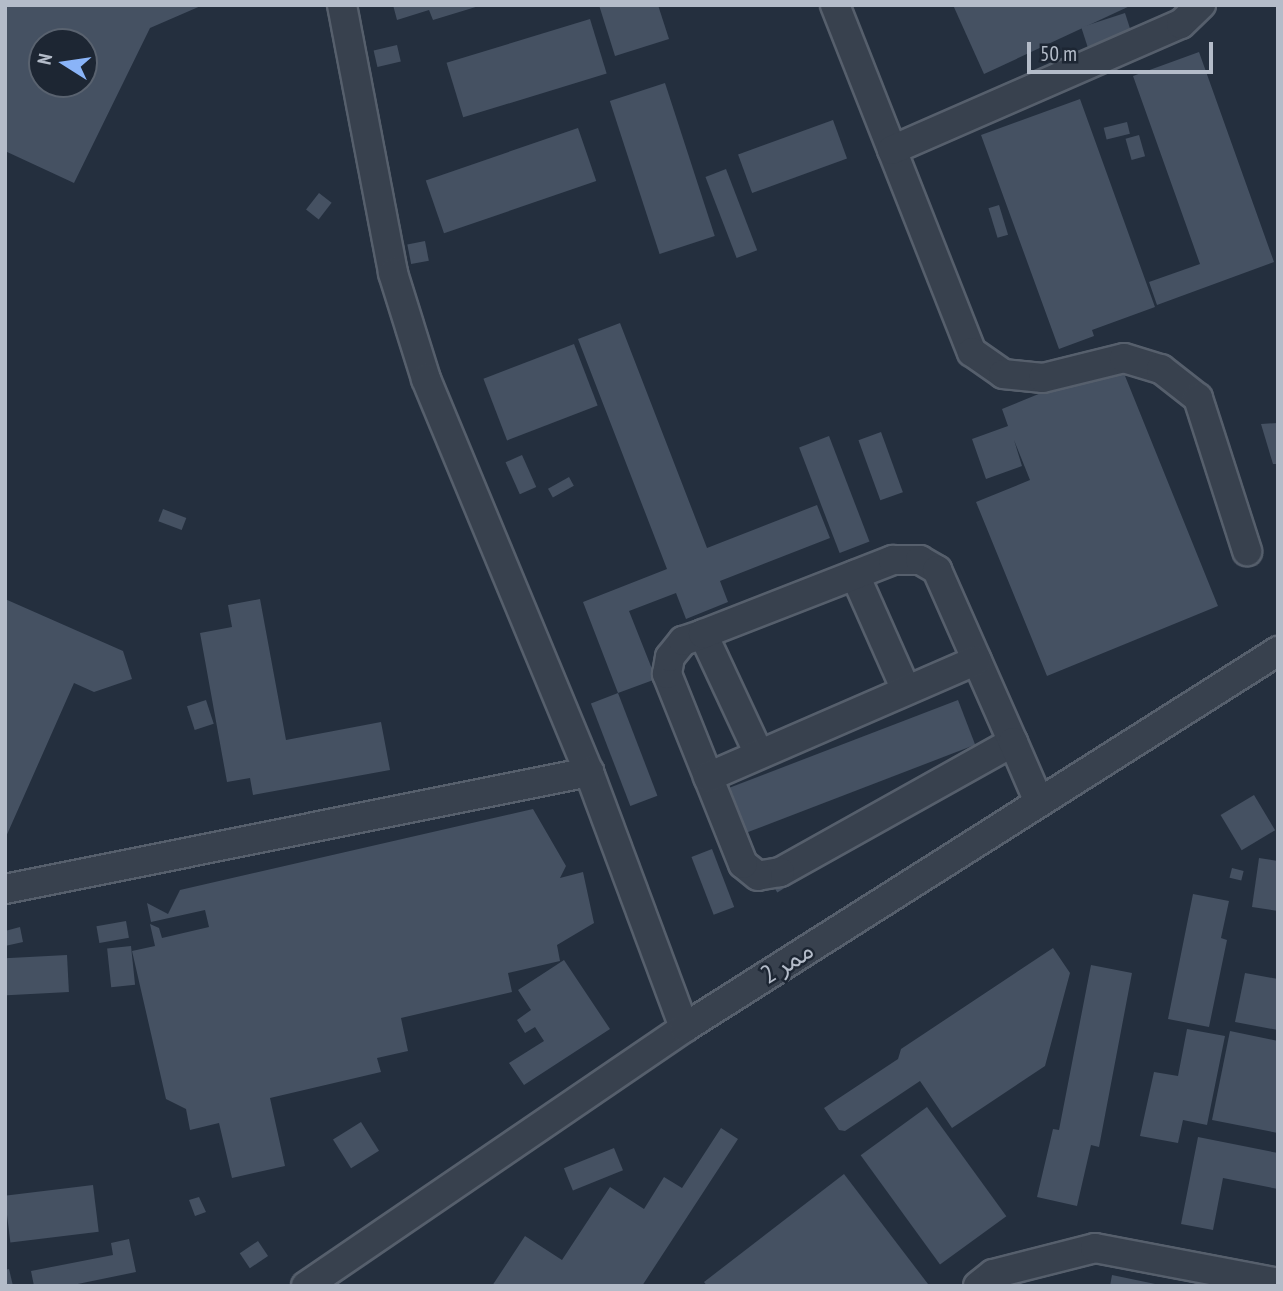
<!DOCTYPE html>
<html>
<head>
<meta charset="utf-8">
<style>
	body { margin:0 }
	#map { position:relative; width:1283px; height:1291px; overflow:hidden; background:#242f3e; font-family:"PT Sans Narrow","Noto Sans Arabic",sans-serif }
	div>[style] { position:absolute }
	.building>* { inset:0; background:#455162; transform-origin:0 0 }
	.roads { filter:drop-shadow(2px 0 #565f6c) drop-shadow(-2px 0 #565f6c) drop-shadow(0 2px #565f6c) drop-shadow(0 -2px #565f6c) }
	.minor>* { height:28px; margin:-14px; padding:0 14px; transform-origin:14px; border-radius:14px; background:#38414e }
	span { translate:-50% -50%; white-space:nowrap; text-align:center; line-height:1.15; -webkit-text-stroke:5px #1d2633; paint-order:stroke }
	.street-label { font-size:26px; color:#b4bcc9 }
	.frame { position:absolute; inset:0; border:7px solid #b4bcc9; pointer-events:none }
	.north { position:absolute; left:28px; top:28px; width:70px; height:70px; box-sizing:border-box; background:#1d2633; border:2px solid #59626f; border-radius:50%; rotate:282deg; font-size:19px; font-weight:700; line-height:28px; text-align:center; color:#b4bcc9 }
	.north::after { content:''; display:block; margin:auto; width:24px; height:32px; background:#8ab4f8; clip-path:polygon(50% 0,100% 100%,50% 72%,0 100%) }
	.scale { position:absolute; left:1027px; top:42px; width:186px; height:32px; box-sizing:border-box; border:4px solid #b4bcc9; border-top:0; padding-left:9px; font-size:21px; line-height:24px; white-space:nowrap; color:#b4bcc9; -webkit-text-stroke:5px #1d2633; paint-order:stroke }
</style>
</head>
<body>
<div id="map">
	<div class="building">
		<div style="clip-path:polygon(evenodd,5px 5px,203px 5px,150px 28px,74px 183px,5px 151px,5px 5px,42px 42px,84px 42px,84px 84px,42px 84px,42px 42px)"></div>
		<div style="clip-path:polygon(393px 5px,479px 5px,479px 6px,433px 20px,429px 10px,397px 20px)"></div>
		<div style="clip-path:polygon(599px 5px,658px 5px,669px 39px,615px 56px)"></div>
		<div style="clip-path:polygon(953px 5px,1132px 5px,984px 74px)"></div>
		<div style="left:1125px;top:13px;width:22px;height:46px;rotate:72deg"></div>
		<div style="left:590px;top:19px;width:57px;height:150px;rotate:73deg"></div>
		<div style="left:397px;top:45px;width:17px;height:24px;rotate:77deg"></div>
		<div style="clip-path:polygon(1199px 52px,1274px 262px,1157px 305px,1149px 282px,1200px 264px,1133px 76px)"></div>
		<div style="left:665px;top:83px;width:161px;height:58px;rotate:72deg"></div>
		<div style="clip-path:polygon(1080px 99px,1155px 307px,1092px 330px,1094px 336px,1059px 349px,981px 135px)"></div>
		<div style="left:833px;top:120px;width:41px;height:101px;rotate:70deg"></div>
		<div style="left:1127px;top:122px;width:12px;height:24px;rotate:76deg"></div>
		<div style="left:578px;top:128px;width:56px;height:161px;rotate:71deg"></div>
		<div style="left:1139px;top:135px;width:22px;height:14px;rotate:74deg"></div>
		<div style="left:726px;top:169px;width:87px;height:22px;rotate:69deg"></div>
		<div style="left:319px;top:193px;width:16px;height:21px;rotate:38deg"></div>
		<div style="left:999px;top:205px;width:31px;height:11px;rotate:73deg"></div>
		<div style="left:425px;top:241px;width:20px;height:18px;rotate:79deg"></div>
		<div style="clip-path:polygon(620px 323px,707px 548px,817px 505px,830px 538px,720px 581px,728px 602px,686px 619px,676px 593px,629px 611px,656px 679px,618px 693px,583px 602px,667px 569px,578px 339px)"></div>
		<div style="left:574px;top:344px;width:66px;height:97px;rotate:69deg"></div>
		<div style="clip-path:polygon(1119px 361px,1218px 606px,1047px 676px,976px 502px,1030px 480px,1014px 440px,1022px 466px,986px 479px,972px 439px,1008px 426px,1002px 409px)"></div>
		<div style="clip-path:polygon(1278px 423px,1278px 464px,1273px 464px,1261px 424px)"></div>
		<div style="left:881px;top:432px;width:64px;height:24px;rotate:70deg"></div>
		<div style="left:829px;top:436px;width:113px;height:32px;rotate:69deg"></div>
		<div style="left:522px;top:455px;width:35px;height:18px;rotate:66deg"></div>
		<div style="left:569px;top:477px;width:10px;height:24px;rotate:61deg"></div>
		<div style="left:163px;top:509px;width:25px;height:13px;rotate:21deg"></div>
		<div style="clip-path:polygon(5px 599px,123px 651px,132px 679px,94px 692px,74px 683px,5px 839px)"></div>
		<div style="clip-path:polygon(260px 599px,286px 740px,381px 722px,390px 770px,253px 795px,250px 778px,227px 782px,200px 633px,232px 627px,228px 605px)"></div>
		<div style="left:618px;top:693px;width:110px;height:29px;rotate:69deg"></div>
		<div style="left:206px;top:700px;width:25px;height:20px;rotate:72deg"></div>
		<div style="left:958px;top:700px;width:48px;height:256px;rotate:69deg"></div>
		<div style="left:1254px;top:795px;width:41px;height:39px;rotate:59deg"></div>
		<div style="clip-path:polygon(533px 809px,566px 866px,560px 878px,583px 872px,594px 923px,557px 945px,560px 961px,508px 973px,512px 992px,401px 1018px,408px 1051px,377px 1058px,381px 1072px,270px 1098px,285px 1166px,232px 1178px,219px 1123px,190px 1130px,186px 1109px,166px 1099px,132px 951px,155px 946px,150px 924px,159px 928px,162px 938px,209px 927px,205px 910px,151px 922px,147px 903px,168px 914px,180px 890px)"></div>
		<div style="left:712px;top:849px;width:62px;height:22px;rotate:69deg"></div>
		<div style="clip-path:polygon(1259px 858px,1278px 861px,1278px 911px,1252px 907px)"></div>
		<div style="left:1232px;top:868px;width:12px;height:10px;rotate:14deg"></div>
		<div style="left:798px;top:869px;width:9px;height:30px;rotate:58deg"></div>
		<div style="clip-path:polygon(1193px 894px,1229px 901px,1221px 938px,1227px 940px,1209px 1027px,1168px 1019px)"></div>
		<div style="left:126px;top:921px;width:17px;height:30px;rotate:80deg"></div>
		<div style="clip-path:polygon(20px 927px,23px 942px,5px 946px,5px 931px)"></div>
		<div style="left:131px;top:946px;width:39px;height:24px;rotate:84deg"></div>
		<div style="clip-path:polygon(1053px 948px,1070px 973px,1045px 1066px,952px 1128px,920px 1081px,845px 1131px,839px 1130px,824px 1108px,898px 1059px,901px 1049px)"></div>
		<div style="left:67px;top:955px;width:37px;height:62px;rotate:87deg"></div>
		<div style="clip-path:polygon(564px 960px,610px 1029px,524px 1085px,509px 1063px,544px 1041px,535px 1027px,525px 1033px,517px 1020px,531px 1010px,518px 990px)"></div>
		<div style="clip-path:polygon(1091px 965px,1132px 973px,1099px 1147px,1091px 1145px,1077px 1206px,1037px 1197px,1053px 1129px,1059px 1130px)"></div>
		<div style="clip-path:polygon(1245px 973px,1278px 979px,1278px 1030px,1235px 1022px)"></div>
		<div style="clip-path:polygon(1187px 1029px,1225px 1036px,1207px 1125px,1183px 1120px,1178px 1143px,1140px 1136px,1154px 1072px,1178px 1076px)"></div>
		<div style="clip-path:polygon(1230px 1031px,1278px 1041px,1278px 1133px,1212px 1120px)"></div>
		<div style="left:927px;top:1107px;width:135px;height:82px;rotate:54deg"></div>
		<div style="left:361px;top:1122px;width:34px;height:33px;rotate:58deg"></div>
		<div style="clip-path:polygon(721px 1128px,738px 1139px,642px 1286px,492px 1286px,525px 1236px,562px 1260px,610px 1187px,644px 1209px,664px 1177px,682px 1188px)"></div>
		<div style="clip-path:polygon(1198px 1137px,1278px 1153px,1278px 1189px,1223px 1178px,1213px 1230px,1181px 1224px)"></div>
		<div style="left:614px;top:1148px;width:24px;height:54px;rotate:68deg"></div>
		<div style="clip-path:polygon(844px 1174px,928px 1284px,707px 1286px,704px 1282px)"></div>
		<div style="left:93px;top:1185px;width:47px;height:89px;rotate:83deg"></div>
		<div style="clip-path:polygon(199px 1197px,206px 1212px,195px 1216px,189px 1200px)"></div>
		<div style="clip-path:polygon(129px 1239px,136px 1272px,68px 1286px,34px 1286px,31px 1271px,113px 1255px,111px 1243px)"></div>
		<div style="left:258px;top:1241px;width:18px;height:22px;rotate:56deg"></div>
		<div style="clip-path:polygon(9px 1269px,13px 1286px,5px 1286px,5px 1270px)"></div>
		<div style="clip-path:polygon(1112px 1275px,1160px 1285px,1160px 1286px,1110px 1286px)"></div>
	</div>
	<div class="roads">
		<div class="minor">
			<div style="left:342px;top:5px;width:273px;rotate:79.2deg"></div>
			<div style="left:393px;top:273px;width:111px;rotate:72.7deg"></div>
			<div style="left:426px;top:379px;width:425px;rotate:67.5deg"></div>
			<div style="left:589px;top:772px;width:273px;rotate:69.6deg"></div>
			<div style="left:835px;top:5px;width:373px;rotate:68.5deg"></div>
			<div style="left:972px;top:352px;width:38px;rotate:35deg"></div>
			<div style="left:1003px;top:374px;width:40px;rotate:5.7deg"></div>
			<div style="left:1043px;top:378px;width:83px;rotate:-13.9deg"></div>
			<div style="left:1124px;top:358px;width:39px;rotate:17deg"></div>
			<div style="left:1161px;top:369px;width:47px;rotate:38.1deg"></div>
			<div style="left:1198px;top:398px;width:161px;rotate:72.2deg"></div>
			<div style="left:892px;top:150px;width:315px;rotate:-23.6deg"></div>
			<div style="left:1181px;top:24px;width:28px;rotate:-44deg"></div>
			<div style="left:855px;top:575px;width:126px;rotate:66.1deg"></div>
			<div style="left:703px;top:634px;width:132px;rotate:65deg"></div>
			<div style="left:1013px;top:742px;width:267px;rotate:150.8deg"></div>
			<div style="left:780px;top:872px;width:22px;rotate:170deg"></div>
			<div style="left:758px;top:876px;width:19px;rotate:-141deg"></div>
			<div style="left:743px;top:864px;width:205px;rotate:-111.8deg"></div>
			<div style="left:667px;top:674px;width:17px;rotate:-80deg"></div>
			<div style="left:670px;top:657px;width:21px;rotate:-51deg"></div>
			<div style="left:683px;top:641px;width:21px;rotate:-19deg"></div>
			<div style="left:703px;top:634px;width:204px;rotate:-21.3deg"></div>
			<div style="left:893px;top:560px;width:27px"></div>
			<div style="left:920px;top:560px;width:20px;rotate:30deg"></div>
			<div style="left:937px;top:570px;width:188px;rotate:66.2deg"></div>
			<div style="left:1013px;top:742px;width:65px;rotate:66.6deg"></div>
			<div style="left:708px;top:777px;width:293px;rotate:-23.5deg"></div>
			<div style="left:5px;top:889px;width:596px;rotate:-11.33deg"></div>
			<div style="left:306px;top:1286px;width:458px;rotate:-34.3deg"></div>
			<div style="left:684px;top:1028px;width:704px;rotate:-32.4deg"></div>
			<div style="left:978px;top:1286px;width:19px;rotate:-39deg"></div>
			<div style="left:993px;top:1274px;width:105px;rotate:-14.3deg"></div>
			<div style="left:1095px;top:1248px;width:186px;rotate:10.8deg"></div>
		</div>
	</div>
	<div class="street-label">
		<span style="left:787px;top:962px;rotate:-32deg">ممر 2</span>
	</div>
	<div class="frame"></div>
	<div class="north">N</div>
	<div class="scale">50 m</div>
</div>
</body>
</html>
